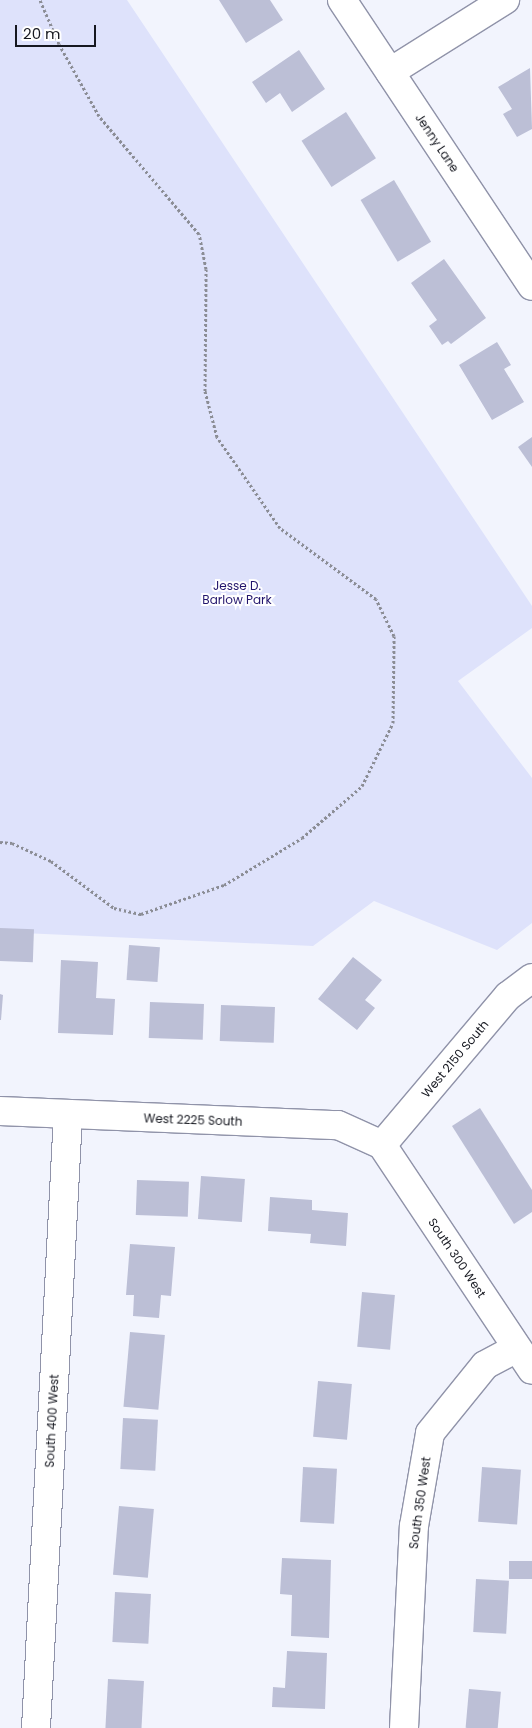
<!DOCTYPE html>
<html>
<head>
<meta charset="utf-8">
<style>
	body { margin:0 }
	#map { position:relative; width:532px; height:1728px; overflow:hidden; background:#f2f4fd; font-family:Poppins,sans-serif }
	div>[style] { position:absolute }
	.green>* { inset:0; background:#dee2fb }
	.building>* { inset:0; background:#bcbfd6; transform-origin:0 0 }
	.path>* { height:3px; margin-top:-1.5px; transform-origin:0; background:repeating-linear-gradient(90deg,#8b8d95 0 2.5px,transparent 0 5px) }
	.roads { filter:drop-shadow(1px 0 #9093a9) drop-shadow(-1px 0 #9093a9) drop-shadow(0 1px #9093a9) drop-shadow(0 -1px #9093a9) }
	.minor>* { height:28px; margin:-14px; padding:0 14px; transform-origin:14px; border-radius:14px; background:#fff }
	span { translate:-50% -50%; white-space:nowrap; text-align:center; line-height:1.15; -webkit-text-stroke:4px #fff; paint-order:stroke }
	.street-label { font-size:12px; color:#161820 }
	.park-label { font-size:12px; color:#22156c }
	.scale { position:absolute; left:15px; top:25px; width:81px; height:22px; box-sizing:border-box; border:2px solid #161820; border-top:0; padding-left:6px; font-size:15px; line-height:18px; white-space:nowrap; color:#161820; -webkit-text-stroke:4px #fff; paint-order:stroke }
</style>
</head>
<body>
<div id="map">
	<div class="green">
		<div style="clip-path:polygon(0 0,127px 0,532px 606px,532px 628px,458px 681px,532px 778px,532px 923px,497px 950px,374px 901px,313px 946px,0 932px)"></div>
	</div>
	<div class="building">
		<div style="clip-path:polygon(219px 0,270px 0,283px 20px,246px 43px)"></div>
		<div style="clip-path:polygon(299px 50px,325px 89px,292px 112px,280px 93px,266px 103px,252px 82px)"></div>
		<div style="clip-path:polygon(530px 68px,532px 129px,517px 137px,503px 114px,512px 109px,498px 87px)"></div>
		<div style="left:346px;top:112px;width:55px;height:53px;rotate:57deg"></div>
		<div style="left:394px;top:180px;width:72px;height:39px;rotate:59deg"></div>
		<div style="clip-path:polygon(444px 259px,486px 318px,451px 344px,448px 341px,442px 345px,429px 326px,437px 320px,411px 283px)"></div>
		<div style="clip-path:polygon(497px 342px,511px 365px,504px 369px,524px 402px,492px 420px,459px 365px)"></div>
		<div style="clip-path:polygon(532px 437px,532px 467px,518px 447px)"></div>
		<div style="left:0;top:928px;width:34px;height:33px;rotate:2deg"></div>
		<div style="left:129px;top:945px;width:31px;height:35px;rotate:4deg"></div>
		<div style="clip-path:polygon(353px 957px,382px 980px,365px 1000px,375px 1008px,357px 1030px,318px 999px)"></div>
		<div style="clip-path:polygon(61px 960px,98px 962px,96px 998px,115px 999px,113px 1035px,58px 1033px)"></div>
		<div style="clip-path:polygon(0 994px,3px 995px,1px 1020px,0 1020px)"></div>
		<div style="left:150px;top:1002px;width:54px;height:36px;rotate:2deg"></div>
		<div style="left:221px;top:1005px;width:54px;height:36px;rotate:2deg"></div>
		<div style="clip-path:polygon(480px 1108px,532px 1190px,532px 1212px,514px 1224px,452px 1126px)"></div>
		<div style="left:201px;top:1176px;width:44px;height:43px;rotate:4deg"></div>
		<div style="left:137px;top:1180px;width:52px;height:35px;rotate:2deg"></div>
		<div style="clip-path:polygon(270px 1197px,312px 1200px,312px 1210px,348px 1213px,346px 1246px,310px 1243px,311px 1234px,268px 1231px)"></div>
		<div style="clip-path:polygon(130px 1244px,175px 1247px,171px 1296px,161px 1295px,159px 1318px,133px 1316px,134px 1295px,126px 1295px)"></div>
		<div style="left:362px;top:1292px;width:33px;height:55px;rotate:5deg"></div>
		<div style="left:130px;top:1332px;width:35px;height:75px;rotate:5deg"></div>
		<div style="left:318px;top:1381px;width:34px;height:56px;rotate:5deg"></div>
		<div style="left:123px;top:1418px;width:35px;height:51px;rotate:3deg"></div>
		<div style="left:303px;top:1467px;width:34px;height:55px;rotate:3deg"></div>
		<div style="left:482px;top:1467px;width:39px;height:55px;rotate:4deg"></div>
		<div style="left:119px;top:1506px;width:35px;height:69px;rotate:5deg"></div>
		<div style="clip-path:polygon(282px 1558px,331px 1560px,329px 1638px,291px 1636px,292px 1595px,280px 1594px)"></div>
		<div style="left:509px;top:1561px;width:23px;height:18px"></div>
		<div style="left:476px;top:1579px;width:33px;height:53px;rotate:3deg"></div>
		<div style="left:115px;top:1592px;width:36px;height:50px;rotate:3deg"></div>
		<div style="clip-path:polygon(287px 1651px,327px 1653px,325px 1709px,272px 1707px,273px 1687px,285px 1688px)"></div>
		<div style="left:108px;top:1679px;width:36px;height:49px;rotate:3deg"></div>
		<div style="left:469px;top:1689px;width:32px;height:39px;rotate:5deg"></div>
	</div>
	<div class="path">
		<div style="left:0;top:842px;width:12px;rotate:5deg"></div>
		<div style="left:12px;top:843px;width:43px;rotate:24.8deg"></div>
		<div style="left:51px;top:861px;width:79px;rotate:36.7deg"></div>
		<div style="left:114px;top:908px;width:28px;rotate:13deg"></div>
		<div style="left:141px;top:914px;width:88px;rotate:-19.3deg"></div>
		<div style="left:224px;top:885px;width:91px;rotate:-31.1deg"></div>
		<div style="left:302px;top:838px;width:79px;rotate:-40.9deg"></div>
		<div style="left:362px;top:786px;width:70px;rotate:-63.8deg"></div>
		<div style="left:393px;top:723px;width:87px;rotate:-89.3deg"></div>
		<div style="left:394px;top:636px;width:41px;rotate:-115.9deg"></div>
		<div style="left:376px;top:599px;width:119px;rotate:-143.5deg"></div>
		<div style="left:280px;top:528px;width:111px;rotate:-124.7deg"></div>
		<div style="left:217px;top:437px;width:48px;rotate:-104.6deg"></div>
		<div style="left:205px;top:391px;width:122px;rotate:-89.5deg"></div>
		<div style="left:206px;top:269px;width:36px;rotate:-101deg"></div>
		<div style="left:199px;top:234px;width:155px;rotate:-130.3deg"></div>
		<div style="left:99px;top:116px;width:82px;rotate:-119.1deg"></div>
		<div style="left:59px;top:44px;width:48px;rotate:-113.4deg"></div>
	</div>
	<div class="roads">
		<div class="minor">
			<div style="left:342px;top:0;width:343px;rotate:56.4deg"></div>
			<div style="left:390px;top:72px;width:136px;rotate:-32.1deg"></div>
			<div style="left:0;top:1111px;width:338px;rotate:2.4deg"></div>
			<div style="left:338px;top:1125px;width:48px;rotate:24.4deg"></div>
			<div style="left:382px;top:1145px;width:270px;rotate:56.3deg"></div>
			<div style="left:382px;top:1145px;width:195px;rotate:-49.8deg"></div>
			<div style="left:508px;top:996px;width:30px;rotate:-37deg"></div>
			<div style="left:36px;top:1728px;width:614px;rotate:-87.01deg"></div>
			<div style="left:404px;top:1728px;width:202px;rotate:-87.2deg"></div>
			<div style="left:414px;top:1526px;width:94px;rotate:-80.2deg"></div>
			<div style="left:430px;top:1433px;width:87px;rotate:-51deg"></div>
			<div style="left:485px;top:1365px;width:36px;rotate:-28deg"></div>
		</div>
	</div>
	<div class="street-label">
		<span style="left:437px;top:143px;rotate:56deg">Jenny Lane</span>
		<span style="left:455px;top:1059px;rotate:-50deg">West 2150 South</span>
		<span style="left:193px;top:1120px;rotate:2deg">West 2225 South</span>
		<span style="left:457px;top:1258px;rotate:56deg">South 300 West</span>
		<span style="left:52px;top:1421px;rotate:-87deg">South 400 West</span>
		<span style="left:420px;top:1503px;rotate:-82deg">South 350 West</span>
	</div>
	<div class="park-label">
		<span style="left:237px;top:593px">Jesse D.<br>Barlow Park</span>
	</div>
	<div class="scale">20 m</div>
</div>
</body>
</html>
